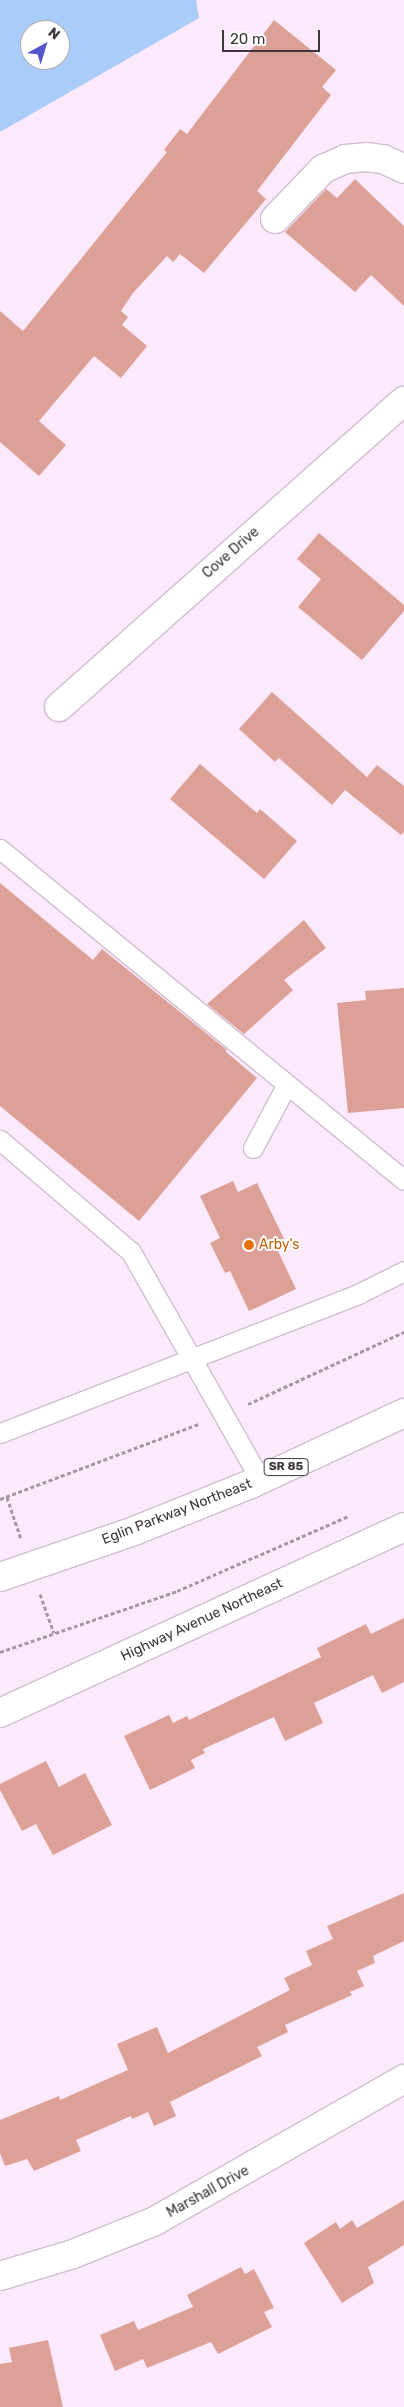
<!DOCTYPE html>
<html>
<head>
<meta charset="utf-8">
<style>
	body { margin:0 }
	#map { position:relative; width:404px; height:2407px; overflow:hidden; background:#fceafc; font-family:Rubik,sans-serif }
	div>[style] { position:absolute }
	.water>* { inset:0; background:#a9ccf9 }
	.building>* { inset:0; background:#dca096 }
	.path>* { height:3px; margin-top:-1.5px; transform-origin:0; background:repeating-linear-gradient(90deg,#a497a4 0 4px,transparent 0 6.5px) }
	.roads { filter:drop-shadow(1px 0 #d0bed0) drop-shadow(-1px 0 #d0bed0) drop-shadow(0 1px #d0bed0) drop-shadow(0 -1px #d0bed0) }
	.lane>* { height:19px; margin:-9.5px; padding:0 9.5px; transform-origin:9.5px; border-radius:9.5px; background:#fff }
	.street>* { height:28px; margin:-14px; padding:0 14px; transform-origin:14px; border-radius:14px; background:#fff }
	.highway>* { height:28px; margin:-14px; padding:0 14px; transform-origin:14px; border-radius:14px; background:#fff }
	.dots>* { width:14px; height:14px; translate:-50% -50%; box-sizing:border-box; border:2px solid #fff; border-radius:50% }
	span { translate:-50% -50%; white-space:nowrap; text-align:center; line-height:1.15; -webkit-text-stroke:4px #fff; paint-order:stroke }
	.shield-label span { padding:1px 4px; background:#fff; border:1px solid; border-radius:4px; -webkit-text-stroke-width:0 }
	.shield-label { font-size:12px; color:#3d363d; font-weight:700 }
	.street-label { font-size:14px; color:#3d363d }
	.food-label { font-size:14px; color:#c56008 }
	.left { translate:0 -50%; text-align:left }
	.north { position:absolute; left:20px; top:20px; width:50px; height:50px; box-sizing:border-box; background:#fff; border:1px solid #b1afb1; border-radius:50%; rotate:39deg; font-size:14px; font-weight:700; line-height:20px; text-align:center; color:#3d363d }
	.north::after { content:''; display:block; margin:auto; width:18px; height:22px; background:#5456cd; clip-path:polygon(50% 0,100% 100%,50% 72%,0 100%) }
	.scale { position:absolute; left:222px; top:30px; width:98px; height:22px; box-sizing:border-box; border:2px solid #3d363d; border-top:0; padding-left:6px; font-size:15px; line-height:18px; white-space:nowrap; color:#3d363d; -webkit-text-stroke:4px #fff; paint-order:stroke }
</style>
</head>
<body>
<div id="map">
	<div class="water">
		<div style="clip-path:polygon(evenodd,0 0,196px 0,199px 18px,0 132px,0 0,30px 30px,60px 30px,60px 60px,30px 60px,30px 30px)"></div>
	</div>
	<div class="building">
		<div style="clip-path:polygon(274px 20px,336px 70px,322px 87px,331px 95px,257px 191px,266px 199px,204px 273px,180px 254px,173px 262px,167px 256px,133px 293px,121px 311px,128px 317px,122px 325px,147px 346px,121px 378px,94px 356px,39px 421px,66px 445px,39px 476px,0 442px,0 311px,23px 331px,167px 152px,164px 150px,180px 129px,187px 134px)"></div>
		<div style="clip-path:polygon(355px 179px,404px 226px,404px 306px,371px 275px,355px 292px,285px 232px,326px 189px,337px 198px)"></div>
		<div style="clip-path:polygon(319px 533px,404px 605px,404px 611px,362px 660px,298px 607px,321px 579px,297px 559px)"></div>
		<div style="clip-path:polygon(272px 692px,367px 777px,377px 765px,404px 786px,404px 832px,401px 835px,345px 790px,332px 805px,279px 758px,275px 762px,239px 729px)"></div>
		<div style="clip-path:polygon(200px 764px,257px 813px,260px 809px,297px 841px,264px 879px,170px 799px)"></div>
		<div style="clip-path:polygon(0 883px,93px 960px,102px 949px,227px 1050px,225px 1051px,257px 1078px,139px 1221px,0 1106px)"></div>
		<div style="clip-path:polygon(304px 920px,326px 948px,284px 980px,293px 990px,244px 1034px,207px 1004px)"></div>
		<div style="clip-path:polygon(404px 988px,404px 1108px,348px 1113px,337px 1003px,366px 1000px,365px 991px)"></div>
		<div style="clip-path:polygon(233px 1181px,238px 1192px,257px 1183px,288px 1247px,278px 1251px,296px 1289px,249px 1311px,230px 1271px,225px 1273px,210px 1243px,220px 1238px,200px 1196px)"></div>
		<div style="clip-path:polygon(404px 1618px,404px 1682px,382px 1693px,373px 1675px,314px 1703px,323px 1723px,285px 1741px,274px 1717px,203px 1749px,205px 1753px,191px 1760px,195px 1768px,150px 1790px,124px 1736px,169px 1715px,173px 1723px,187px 1716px,189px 1720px,321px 1657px,317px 1648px,366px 1624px,371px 1634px)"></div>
		<div style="clip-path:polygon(46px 1761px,59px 1787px,85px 1773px,112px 1825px,53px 1855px,36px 1824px,22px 1831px,0 1790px,0 1784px)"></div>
		<div style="clip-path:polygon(404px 1893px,404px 1941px,373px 1956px,375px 1963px,357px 1971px,364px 1986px,350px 1992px,352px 1995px,285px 2025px,288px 2032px,257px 2047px,262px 2056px,170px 2102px,176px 2116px,154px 2126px,148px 2112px,132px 2119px,131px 2116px,76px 2140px,81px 2151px,34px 2171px,27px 2159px,5px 2166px,0 2153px,0 2120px,59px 2096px,60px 2100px,128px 2070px,117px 2044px,157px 2027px,168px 2053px,290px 1990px,284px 1978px,312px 1965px,306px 1951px,333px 1939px,327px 1926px)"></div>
		<div style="clip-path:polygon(404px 2200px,404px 2245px,368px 2267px,374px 2283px,342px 2303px,304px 2243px,336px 2222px,340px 2229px,352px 2220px,357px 2228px)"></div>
		<div style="clip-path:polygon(241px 2267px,245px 2274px,254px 2269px,274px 2308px,264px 2312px,272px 2327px,218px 2354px,211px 2342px,147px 2368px,143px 2359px,115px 2371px,100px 2335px,134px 2321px,138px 2330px,193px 2307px,187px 2295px)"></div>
		<div style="clip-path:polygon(48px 2340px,63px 2407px,0 2407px,0 2364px,12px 2362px,9px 2348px)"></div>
	</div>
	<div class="path">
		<div style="left:248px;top:1404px;width:172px;rotate:-24.8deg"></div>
		<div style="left:7px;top:1497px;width:44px;rotate:71.6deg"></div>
		<div style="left:0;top:1499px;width:212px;rotate:-20.7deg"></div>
		<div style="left:40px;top:1594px;width:41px;rotate:70.3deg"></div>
		<div style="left:0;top:1652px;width:187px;rotate:-19deg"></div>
		<div style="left:177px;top:1591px;width:188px;rotate:-23.6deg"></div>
	</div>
	<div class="roads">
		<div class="lane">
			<div style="left:0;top:849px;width:522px;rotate:39.33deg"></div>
			<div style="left:0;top:1140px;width:172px;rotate:40.5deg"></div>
			<div style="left:131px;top:1252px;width:261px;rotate:60.4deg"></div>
			<div style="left:253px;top:1148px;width:72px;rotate:-62deg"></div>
			<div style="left:0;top:1433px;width:384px;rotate:-21.2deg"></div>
			<div style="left:358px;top:1294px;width:51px;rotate:-26.6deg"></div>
		</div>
		<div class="street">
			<div style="left:275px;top:219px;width:69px;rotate:-46.2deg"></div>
			<div style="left:323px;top:169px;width:24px;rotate:-24deg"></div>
			<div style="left:345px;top:159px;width:21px;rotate:-5deg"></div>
			<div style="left:366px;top:157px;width:17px;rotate:7deg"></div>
			<div style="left:383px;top:159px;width:23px;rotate:25deg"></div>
			<div style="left:59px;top:707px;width:461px;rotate:-41.6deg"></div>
			<div style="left:0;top:1713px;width:445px;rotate:-24.7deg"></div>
			<div style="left:0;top:2276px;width:76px;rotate:-16.8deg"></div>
			<div style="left:73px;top:2254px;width:88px;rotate:-21.9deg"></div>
			<div style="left:155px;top:2221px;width:287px;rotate:-29.7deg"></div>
		</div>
		<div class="highway">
			<div style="left:0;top:1577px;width:142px;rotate:-18.9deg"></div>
			<div style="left:134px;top:1531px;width:126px;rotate:-21.9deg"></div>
			<div style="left:251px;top:1484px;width:169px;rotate:-24.9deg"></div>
		</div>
	</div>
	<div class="dots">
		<div style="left:249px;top:1245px;background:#e8710a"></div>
	</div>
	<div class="shield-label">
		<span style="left:286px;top:1467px">SR 85</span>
	</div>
	<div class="street-label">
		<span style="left:231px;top:553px;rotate:-41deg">Cove Drive</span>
		<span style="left:177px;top:1512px;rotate:-21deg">Eglin Parkway Northeast</span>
		<span style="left:202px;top:1620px;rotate:-25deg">Highway Avenue Northeast</span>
		<span style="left:208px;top:2192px;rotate:-29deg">Marshall Drive</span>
	</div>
	<div class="food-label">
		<span class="left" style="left:259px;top:1245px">Arby's</span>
	</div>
	<div class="north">N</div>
	<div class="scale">20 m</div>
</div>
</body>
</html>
